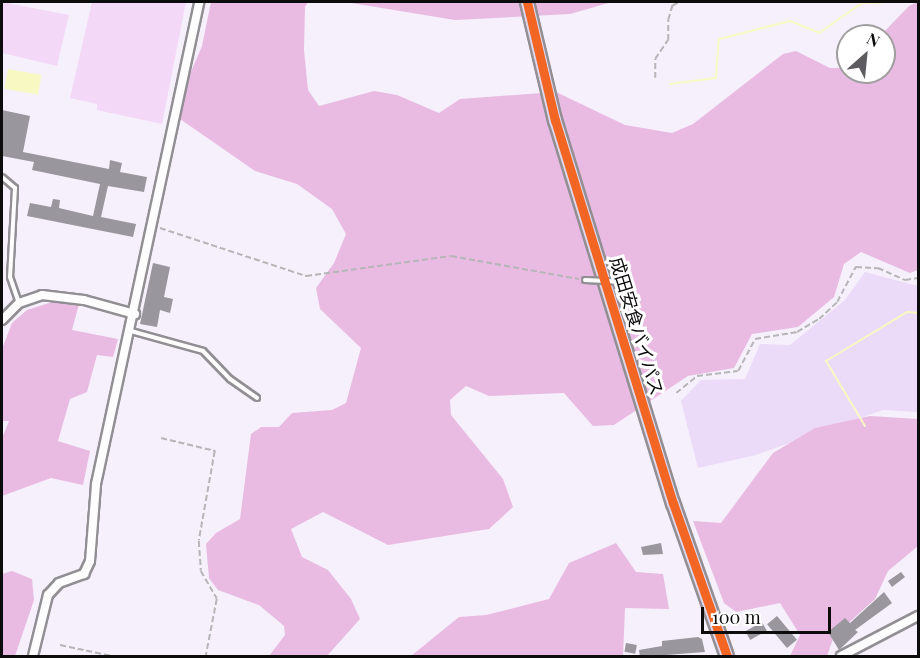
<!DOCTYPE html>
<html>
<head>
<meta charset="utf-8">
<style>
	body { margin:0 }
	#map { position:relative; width:920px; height:658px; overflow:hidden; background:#f5f0fb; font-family:"Playfair Display","Noto Sans JP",serif }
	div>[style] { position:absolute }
	.farmland>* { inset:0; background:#ecdaf9 }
	.forest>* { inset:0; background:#e9bbe3 }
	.pitch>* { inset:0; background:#f4d8f7 }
	.water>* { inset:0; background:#f8f9c2; transform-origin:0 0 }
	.stream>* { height:2px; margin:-1px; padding:0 1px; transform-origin:1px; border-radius:1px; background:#f8f9c2 }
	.building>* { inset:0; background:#99969e; transform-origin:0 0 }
	.path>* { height:1.5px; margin-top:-0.75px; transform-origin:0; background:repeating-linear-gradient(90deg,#b6b5b7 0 6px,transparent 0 9px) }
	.roads { filter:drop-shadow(2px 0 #918f94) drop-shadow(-2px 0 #918f94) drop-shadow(0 2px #918f94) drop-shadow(0 -2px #918f94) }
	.service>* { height:4px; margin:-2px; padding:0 2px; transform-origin:2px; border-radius:2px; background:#fefdfe }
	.minor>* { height:8px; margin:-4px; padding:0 4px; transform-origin:4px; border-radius:4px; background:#fefdfe }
	.primary>* { height:12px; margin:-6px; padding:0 6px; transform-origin:6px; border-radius:6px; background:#e1d7ed }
	.bridges { filter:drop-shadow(2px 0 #918f94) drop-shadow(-2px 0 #918f94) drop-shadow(0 2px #918f94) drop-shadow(0 -2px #918f94) }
	.service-bridge>* { height:4px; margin:-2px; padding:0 2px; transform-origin:2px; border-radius:2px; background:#fefdfe }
	.bus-1>* { height:9px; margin:-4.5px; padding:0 4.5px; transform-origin:4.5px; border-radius:4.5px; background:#f26522 }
	span { translate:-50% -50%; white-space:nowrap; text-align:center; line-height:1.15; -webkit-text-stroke:6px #fff; paint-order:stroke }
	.street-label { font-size:18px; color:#0c0c0c }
	.frame { position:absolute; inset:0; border:3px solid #0c0c0c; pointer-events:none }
	.north { position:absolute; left:836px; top:24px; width:60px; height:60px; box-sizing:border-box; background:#fff; border:2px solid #9e9e9e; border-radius:50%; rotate:27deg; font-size:16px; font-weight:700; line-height:24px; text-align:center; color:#0c0c0c }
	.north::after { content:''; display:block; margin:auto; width:21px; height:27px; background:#5e5c60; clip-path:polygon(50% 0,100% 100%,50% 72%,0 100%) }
	.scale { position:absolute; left:701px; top:607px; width:130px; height:27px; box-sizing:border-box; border:3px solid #0c0c0c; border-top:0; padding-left:8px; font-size:18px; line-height:21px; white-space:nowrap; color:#0c0c0c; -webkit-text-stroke:4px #fff; paint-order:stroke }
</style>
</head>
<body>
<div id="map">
	<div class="farmland">
		<div style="clip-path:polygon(865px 272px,918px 286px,918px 412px,883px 410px,756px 455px,698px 468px,681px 401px,701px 380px,745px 379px,760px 344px,790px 345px,845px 300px)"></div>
	</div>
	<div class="forest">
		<div style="clip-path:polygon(211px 2px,308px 2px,305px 7px,304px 50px,308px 90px,319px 106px,374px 91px,397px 95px,439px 113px,460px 99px,556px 92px,625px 125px,672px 133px,693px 124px,783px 54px,796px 51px,830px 68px,848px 68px,848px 72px,884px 72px,884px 36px,880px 36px,909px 6px,918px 2px,918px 270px,910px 273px,861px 252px,844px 264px,834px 297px,798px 327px,752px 334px,734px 368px,688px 376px,614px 425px,593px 426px,564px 393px,489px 396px,466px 386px,450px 400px,451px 415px,503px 479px,513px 507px,489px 529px,388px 545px,323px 512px,291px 529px,302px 557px,328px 570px,351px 599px,360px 619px,327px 656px,269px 656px,285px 635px,284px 626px,259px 605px,218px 590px,209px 578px,206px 544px,216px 533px,240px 519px,251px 434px,261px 427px,279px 427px,292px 413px,332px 410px,346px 403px,361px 348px,320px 309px,316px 288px,334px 263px,346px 234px,332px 209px,297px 184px,255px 171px,180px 119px,183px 90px,202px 46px)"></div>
		<div style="clip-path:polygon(345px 2px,612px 2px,570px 14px,455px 20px)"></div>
		<div style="clip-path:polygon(52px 302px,79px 304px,72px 330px,118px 339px,113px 357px,97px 355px,87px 392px,70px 399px,58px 441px,90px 451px,83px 485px,51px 478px,2px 496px,2px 438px,9px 421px,2px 421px,2px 349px,12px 323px,27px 310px)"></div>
		<div style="clip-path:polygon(870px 416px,918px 419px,918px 546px,888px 571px,875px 599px,834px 636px,827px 656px,790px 656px,800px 635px,780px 603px,736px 612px,724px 603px,693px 521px,721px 523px,773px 453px,815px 428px)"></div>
		<div style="clip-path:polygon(616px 543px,636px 572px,663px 574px,669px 609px,625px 608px,623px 656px,411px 656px,459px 617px,486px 615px,549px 599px,569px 563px)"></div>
		<div style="clip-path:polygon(12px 571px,32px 579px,34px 600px,15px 656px,2px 656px,2px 574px)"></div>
	</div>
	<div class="pitch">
		<div style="clip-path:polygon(2px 2px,69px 15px,57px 66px,2px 53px)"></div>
		<div style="clip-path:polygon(92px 2px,186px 2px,162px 124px,97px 110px,97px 104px,70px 98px)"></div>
	</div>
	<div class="water">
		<div style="left:8px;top:69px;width:34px;height:20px;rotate:10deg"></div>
	</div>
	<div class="stream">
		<div style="left:670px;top:84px;width:46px;rotate:-7.4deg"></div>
		<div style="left:716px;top:78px;width:39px;rotate:-86deg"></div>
		<div style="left:719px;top:39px;width:73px;rotate:-14.2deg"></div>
		<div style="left:790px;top:21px;width:31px;rotate:22deg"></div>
		<div style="left:819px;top:33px;width:52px;rotate:-34.9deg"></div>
		<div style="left:862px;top:3px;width:23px;rotate:-2deg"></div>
		<div style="left:865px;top:426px;width:76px;rotate:-121deg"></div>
		<div style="left:826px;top:361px;width:95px;rotate:-31.2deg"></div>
		<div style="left:907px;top:312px;width:11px;rotate:5deg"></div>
	</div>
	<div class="building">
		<div style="clip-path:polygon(2px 110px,30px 116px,23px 152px,109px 169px,110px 160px,122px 163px,120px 172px,147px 177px,144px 192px,108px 186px,101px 217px,136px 224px,133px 237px,27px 216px,30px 203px,51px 207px,53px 199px,60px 200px,59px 208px,93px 216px,100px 184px,32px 170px,34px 162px,2px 156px)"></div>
		<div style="clip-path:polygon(153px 263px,170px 267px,164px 297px,173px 299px,170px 313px,160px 310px,157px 327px,140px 324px)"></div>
		<div style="clip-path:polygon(661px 543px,663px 554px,643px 555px,641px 547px)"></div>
		<div style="clip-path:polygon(901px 572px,905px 577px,892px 587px,888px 581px)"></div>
		<div style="clip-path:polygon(884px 592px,892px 603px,855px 630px,858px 632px,839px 650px,828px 632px,845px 618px,850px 623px)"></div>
		<div style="left:777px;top:616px;width:31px;height:13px;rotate:50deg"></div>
		<div style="left:762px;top:622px;width:10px;height:19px;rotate:61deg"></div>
		<div style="clip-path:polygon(698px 637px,702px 639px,705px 652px,640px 657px,639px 650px,662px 646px,662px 641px)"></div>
		<div style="left:626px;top:643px;width:11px;height:9px;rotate:10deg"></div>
	</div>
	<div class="path">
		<div style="left:655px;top:78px;width:19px;rotate:-90deg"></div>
		<div style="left:655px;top:59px;width:23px;rotate:-56deg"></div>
		<div style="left:668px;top:40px;width:20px;rotate:-90deg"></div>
		<div style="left:668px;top:20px;width:15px;rotate:-74deg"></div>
		<div style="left:672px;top:6px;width:8px;rotate:-30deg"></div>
		<div style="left:160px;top:228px;width:154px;rotate:18.2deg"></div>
		<div style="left:306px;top:276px;width:146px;rotate:-7.9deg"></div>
		<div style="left:451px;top:256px;width:130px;rotate:10.2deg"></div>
		<div style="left:676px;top:393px;width:27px;rotate:-39deg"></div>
		<div style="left:697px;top:376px;width:41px;rotate:-7deg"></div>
		<div style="left:738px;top:371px;width:36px;rotate:-62deg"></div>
		<div style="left:755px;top:339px;width:43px;rotate:-9.5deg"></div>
		<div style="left:797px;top:332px;width:26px;rotate:-31deg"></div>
		<div style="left:819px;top:319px;width:25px;rotate:-43deg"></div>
		<div style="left:837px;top:302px;width:40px;rotate:-62deg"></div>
		<div style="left:856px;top:267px;width:22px;rotate:3deg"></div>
		<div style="left:878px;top:268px;width:30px;rotate:24deg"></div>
		<div style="left:905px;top:280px;width:13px;rotate:-9deg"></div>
		<div style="left:161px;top:438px;width:56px;rotate:13.5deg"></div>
		<div style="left:215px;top:451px;width:91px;rotate:100.1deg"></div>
		<div style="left:199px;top:541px;width:30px;rotate:86deg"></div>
		<div style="left:201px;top:571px;width:32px;rotate:60deg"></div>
		<div style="left:217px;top:599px;width:58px;rotate:100.9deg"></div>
		<div style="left:60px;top:645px;width:53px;rotate:11.9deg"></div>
	</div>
	<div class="roads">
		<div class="service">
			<div style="left:2px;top:177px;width:17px;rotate:40deg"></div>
			<div style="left:15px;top:188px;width:89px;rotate:93.2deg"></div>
			<div style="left:10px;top:277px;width:28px;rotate:71deg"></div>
			<div style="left:131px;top:331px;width:75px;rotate:15.5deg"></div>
			<div style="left:203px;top:351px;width:39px;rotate:46deg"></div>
			<div style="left:230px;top:379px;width:33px;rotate:35deg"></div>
		</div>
		<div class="minor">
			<div style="left:2px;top:320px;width:24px;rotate:-45deg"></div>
			<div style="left:19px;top:303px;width:24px;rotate:-19deg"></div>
			<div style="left:42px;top:295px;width:42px;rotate:6.8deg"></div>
			<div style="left:84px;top:300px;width:53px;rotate:15.4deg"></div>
			<div style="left:33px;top:656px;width:63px;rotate:-76.2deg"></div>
			<div style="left:48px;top:595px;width:16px;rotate:-47deg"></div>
			<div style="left:59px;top:583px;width:27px;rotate:-20deg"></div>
			<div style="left:84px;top:574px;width:14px;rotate:-65deg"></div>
			<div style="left:90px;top:561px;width:77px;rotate:-85.5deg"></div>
			<div style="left:96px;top:484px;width:493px;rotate:-77.9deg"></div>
			<div style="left:841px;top:656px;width:87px;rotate:-27.5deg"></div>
		</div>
		<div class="primary">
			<div style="left:527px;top:2px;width:121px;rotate:76.7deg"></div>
			<div style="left:555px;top:120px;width:401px;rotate:72.9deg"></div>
			<div style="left:673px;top:503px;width:162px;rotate:70.6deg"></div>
		</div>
	</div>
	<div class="bridges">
		<div class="service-bridge">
			<div style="left:585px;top:280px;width:43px;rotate:2.7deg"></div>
		</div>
	</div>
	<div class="bus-1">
		<div style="left:527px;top:2px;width:121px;rotate:76.7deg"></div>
		<div style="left:555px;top:120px;width:401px;rotate:72.9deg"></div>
		<div style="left:673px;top:503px;width:162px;rotate:70.6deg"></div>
	</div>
	<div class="street-label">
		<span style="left:637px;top:326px;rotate:73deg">成田安食バイパス</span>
	</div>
	<div class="frame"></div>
	<div class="north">N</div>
	<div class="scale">100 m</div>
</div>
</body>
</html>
